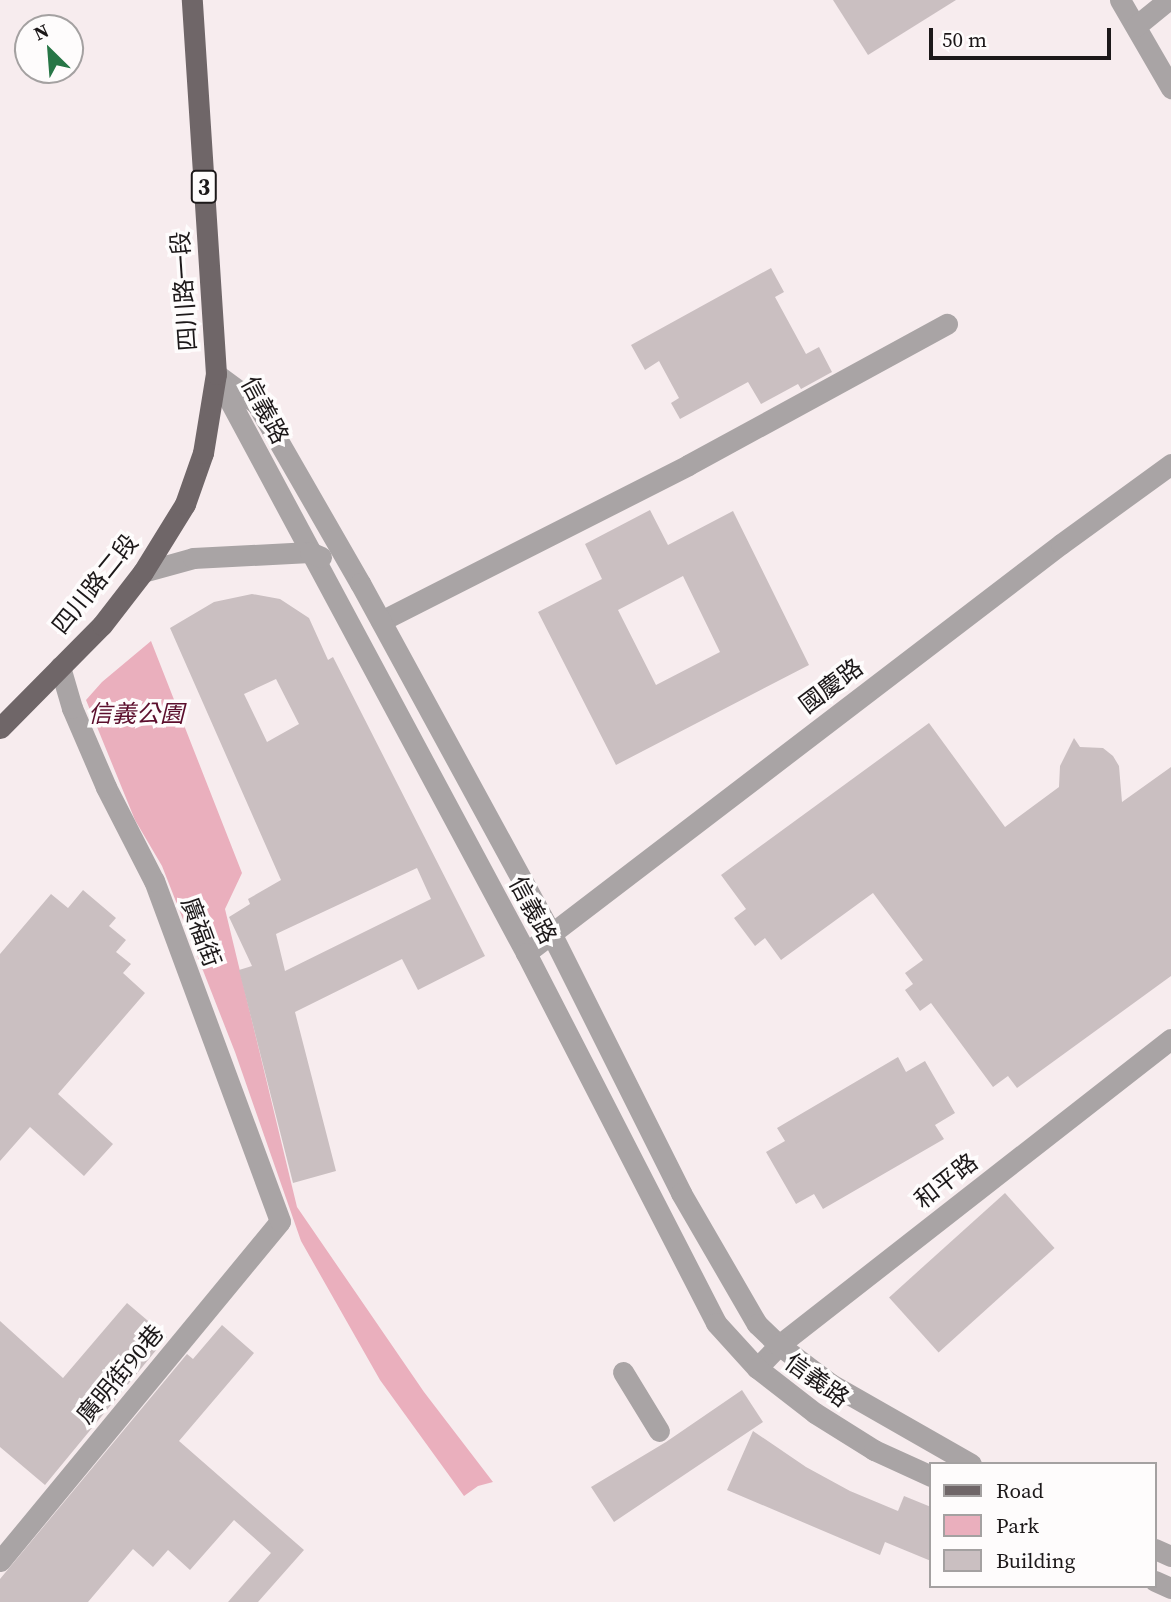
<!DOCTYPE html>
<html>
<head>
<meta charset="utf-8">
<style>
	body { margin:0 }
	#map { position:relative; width:1171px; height:1602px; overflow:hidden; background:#f7ecee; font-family:"Source Serif 4","Noto Sans TC",serif }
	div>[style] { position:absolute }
	.green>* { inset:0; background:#eaafbd }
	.building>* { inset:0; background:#cabfc1; transform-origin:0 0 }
	.minor>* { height:21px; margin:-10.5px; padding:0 10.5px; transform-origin:10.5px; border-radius:10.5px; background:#a9a4a5 }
	.tertiary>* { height:21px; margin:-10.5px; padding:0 10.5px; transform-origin:10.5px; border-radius:10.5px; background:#a9a4a5 }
	.primary>* { height:21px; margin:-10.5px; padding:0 10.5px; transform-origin:10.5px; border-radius:10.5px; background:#6f6668 }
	span { translate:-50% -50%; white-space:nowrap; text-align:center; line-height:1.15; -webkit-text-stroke:7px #fefcfc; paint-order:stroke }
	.shield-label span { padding:2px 5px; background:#fefcfc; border:2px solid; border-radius:5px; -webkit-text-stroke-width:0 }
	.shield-label { font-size:23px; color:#1c1819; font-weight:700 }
	.street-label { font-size:24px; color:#1c1819 }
	.park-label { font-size:24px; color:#5b0e2c; font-style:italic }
	.legend { position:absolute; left:929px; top:1462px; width:228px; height:126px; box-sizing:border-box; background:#fefcfc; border:2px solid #a4a1a1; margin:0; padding:9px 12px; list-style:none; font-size:21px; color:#1c1819 }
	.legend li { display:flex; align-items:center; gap:14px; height:35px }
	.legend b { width:35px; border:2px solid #a4a1a1 }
	.north { position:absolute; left:14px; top:14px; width:70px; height:70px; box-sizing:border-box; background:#fefcfc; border:2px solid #a4a1a1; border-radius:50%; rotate:335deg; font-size:19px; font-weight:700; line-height:28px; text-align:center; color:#1c1819 }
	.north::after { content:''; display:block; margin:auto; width:24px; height:32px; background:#277646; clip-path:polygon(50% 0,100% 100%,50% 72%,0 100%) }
	.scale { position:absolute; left:929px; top:28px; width:182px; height:32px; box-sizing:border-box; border:4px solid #1c1819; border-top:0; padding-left:9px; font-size:21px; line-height:24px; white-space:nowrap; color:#1c1819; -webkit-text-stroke:5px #fefcfc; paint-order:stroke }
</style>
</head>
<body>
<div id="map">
	<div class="green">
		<div style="clip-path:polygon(151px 641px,242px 873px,225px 909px,297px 1207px,424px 1392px,493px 1482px,478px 1486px,464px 1496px,380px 1380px,301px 1241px,235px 1052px,162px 866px,135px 820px,86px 700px,102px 682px)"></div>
	</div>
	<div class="building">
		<div style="clip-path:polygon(833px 0,956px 0,868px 55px)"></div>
		<div style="clip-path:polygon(771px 268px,784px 292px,775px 297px,806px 354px,819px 347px,832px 372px,801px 389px,798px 384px,761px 404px,748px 382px,680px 419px,671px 403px,679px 398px,659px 361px,645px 370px,631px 345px)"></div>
		<div style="clip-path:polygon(evenodd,650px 510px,668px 545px,733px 511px,809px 665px,616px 765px,538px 612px,602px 579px,585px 544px,650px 510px,683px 576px,720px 652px,656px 685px,618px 610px,683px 576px)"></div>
		<div style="clip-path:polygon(evenodd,252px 594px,280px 599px,309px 618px,328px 660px,333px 657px,485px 956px,418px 990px,402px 959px,295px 1012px,336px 1171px,293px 1183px,239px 970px,252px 966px,229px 917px,250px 904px,248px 899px,281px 880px,170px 628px,214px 602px,252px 594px,276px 679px,299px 724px,267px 742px,244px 694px,276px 679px,252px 594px,417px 868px,431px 899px,285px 971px,276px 934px,417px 868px)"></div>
		<div style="clip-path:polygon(929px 723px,1005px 827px,1059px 787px,1060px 766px,1074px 738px,1080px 747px,1103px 748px,1113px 756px,1119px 766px,1122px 802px,1171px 767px,1171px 976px,1017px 1088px,1008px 1076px,993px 1087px,931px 1003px,920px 1011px,905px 990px,913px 984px,905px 973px,923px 960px,873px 893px,781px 960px,765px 938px,755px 946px,734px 918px,746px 909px,721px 875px)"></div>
		<div style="clip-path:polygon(83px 890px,116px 918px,109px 926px,126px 940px,116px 952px,131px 964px,123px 973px,145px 993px,58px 1094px,113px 1144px,84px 1176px,30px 1127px,0 1161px,0 954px,51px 894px,68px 908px)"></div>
		<div style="clip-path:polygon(898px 1057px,906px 1072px,925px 1061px,955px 1113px,935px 1125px,944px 1139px,823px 1209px,814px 1194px,796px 1204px,766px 1152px,785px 1141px,777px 1128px)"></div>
		<div style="left:1005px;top:1193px;width:74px;height:156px;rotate:48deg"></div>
		<div style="clip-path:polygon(127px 1303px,167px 1337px,45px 1485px,0 1447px,0 1321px,63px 1378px)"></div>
		<div style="clip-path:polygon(222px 1325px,254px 1353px,179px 1441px,304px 1550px,258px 1602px,228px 1602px,271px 1553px,234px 1520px,190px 1570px,168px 1550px,153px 1567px,133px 1549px,88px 1602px,0 1602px,0 1579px,187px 1354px,193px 1359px)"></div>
		<div style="clip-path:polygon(742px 1390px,763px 1422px,614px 1522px,591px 1487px,666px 1442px)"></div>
		<div style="clip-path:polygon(753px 1431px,806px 1467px,850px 1491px,898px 1511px,904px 1496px,931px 1507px,931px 1561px,885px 1542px,880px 1555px,727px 1490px)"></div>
	</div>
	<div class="minor">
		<div style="left:1120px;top:0;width:102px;rotate:59.9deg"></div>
		<div style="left:1136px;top:26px;width:41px;rotate:-39.1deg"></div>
		<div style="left:381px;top:621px;width:344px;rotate:-26.9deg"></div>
		<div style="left:688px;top:465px;width:295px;rotate:-28.6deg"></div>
		<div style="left:526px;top:953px;width:673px;rotate:-37.4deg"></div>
		<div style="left:1061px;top:544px;width:136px;rotate:-36deg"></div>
		<div style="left:757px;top:1368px;width:32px;rotate:-46deg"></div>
		<div style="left:779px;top:1345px;width:497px;rotate:-38deg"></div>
		<div style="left:623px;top:1372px;width:69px;rotate:58.6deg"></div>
		<div style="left:0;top:1561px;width:440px;rotate:-50.5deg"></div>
		<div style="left:280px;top:1221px;width:363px;rotate:-110.3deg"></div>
		<div style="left:154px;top:881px;width:106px;rotate:-117.1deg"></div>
		<div style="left:106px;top:787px;width:86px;rotate:-113.3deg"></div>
		<div style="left:72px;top:708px;width:43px;rotate:-106.3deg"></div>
	</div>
	<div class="tertiary">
		<div style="left:216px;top:374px;width:51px;rotate:36.2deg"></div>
		<div style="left:257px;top:404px;width:207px;rotate:60.1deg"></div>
		<div style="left:360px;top:583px;width:399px;rotate:61.4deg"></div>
		<div style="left:551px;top:933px;width:291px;rotate:63.4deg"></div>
		<div style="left:681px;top:1193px;width:151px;rotate:59.9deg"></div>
		<div style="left:757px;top:1324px;width:30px;rotate:44deg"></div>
		<div style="left:779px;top:1345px;width:65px;rotate:36.9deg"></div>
		<div style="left:831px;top:1384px;width:161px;rotate:29.7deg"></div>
		<div style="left:218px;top:379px;width:651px;rotate:61.78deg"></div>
		<div style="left:526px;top:953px;width:416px;rotate:62.8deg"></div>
		<div style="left:716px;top:1323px;width:61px;rotate:47.7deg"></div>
		<div style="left:757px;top:1368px;width:73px;rotate:37.8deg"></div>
		<div style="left:815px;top:1413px;width:70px;rotate:32.1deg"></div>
		<div style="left:874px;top:1450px;width:63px;rotate:24.5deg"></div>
		<div style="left:143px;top:572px;width:52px;rotate:-15.6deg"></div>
		<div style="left:193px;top:558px;width:117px;rotate:-2.9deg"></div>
		<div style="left:310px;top:552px;width:12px;rotate:24deg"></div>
		<div style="left:1155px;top:1549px;width:17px;rotate:24deg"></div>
		<div style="left:1155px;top:1581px;width:17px;rotate:24deg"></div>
	</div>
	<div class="primary">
		<div style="left:0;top:728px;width:145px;rotate:-45.3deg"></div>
		<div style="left:102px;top:625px;width:67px;rotate:-52.3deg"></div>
		<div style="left:143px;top:572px;width:80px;rotate:-58.3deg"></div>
		<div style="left:185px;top:504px;width:54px;rotate:-70.6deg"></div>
		<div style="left:203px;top:453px;width:80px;rotate:-80.7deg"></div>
		<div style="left:216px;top:374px;width:375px;rotate:-93.7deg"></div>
	</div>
	<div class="shield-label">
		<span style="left:204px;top:187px">3</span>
	</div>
	<div class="street-label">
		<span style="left:184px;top:291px;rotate:-94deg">四川路一段</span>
		<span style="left:265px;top:410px;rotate:62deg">信義路</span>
		<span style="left:95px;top:584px;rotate:-51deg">四川路二段</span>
		<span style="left:831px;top:686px;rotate:-37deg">國慶路</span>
		<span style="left:533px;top:910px;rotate:62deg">信義路</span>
		<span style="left:201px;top:932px;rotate:70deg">廣福街</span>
		<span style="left:946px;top:1181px;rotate:-38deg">和平路</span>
		<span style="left:120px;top:1374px;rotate:-50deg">廣明街90巷</span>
		<span style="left:817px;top:1380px;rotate:36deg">信義路</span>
	</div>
	<div class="park-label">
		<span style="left:136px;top:714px">信義公園</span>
	</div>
	<ul class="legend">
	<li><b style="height:9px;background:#6f6668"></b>Road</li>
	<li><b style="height:19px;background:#eaafbd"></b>Park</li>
	<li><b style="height:19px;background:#cabfc1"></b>Building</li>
	</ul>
	<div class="north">N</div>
	<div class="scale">50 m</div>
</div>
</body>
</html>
